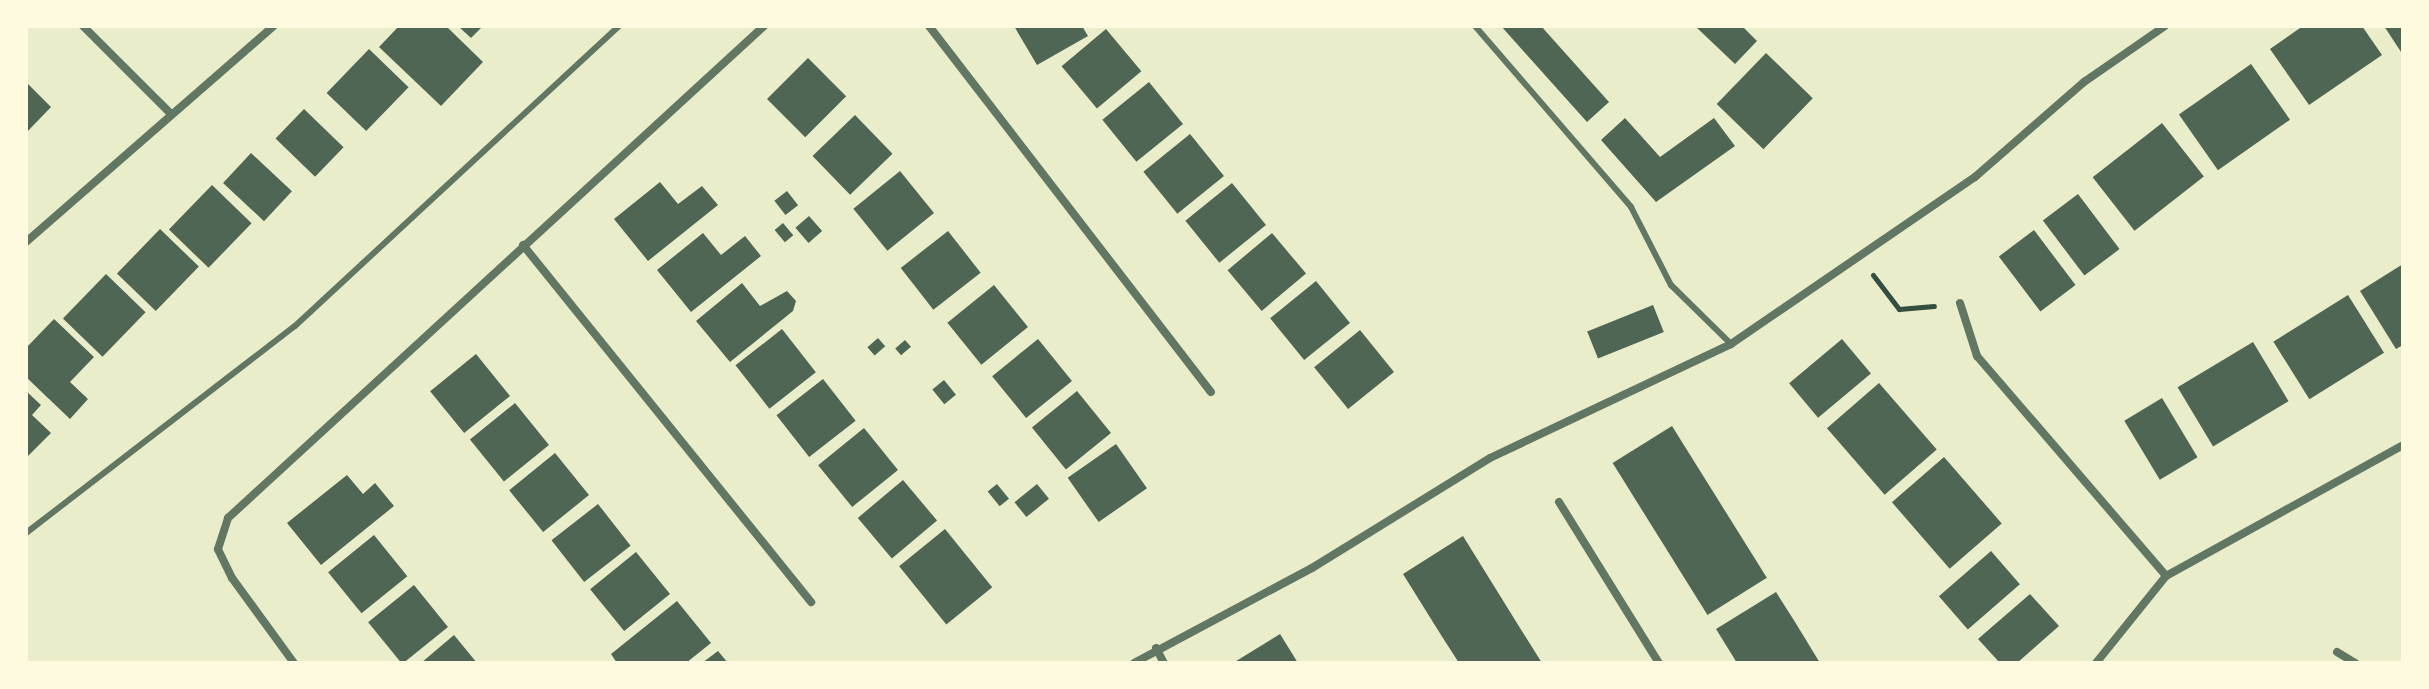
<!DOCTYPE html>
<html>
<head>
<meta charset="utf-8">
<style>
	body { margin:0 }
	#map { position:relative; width:2429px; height:689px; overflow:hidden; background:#e9edc9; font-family:"Open Sans",sans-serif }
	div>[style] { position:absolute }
	.building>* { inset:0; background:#4f6655; transform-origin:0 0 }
	.path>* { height:5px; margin:-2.5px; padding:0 2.5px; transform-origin:2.5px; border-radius:2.5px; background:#344e41 }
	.service>* { height:6px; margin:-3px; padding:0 3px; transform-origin:3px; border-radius:3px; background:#617663 }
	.minor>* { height:8px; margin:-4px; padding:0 4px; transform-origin:4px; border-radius:4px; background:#617663 }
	span { translate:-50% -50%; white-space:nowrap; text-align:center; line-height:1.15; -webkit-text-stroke:7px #fefae0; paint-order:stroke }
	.frame { position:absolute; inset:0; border:28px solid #fefae0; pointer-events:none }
</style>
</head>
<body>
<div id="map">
	<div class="building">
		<div style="clip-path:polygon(399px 26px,446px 26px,483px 62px,441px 106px,379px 47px)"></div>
		<div style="clip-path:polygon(458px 26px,483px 26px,471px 38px)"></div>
		<div style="clip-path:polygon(1014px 26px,1082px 26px,1088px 36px,1037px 65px)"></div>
		<div style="clip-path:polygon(1501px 26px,1541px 26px,1609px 102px,1587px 122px)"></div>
		<div style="clip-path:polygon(1695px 26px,1742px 26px,1757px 41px,1735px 64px)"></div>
		<div style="clip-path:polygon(2303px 26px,2362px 26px,2382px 55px,2309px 105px,2270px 49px)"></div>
		<div style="clip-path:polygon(2384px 26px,2403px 26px,2403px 55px)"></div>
		<div style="left:1106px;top:29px;width:55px;height:58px;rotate:50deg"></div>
		<div style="left:369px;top:49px;width:55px;height:61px;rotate:44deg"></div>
		<div style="left:1766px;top:53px;width:65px;height:71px;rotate:44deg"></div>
		<div style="left:808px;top:58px;width:54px;height:58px;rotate:45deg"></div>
		<div style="left:2251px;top:64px;width:68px;height:88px;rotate:55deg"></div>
		<div style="clip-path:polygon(26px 82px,51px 107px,26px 133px)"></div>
		<div style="left:1149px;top:82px;width:54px;height:60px;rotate:51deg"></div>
		<div style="left:304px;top:109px;width:55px;height:41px;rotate:44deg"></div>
		<div style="left:855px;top:115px;width:54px;height:59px;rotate:46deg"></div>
		<div style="clip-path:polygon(1625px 118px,1660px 157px,1714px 118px,1735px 146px,1656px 202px,1601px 140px)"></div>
		<div style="left:2162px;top:123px;width:68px;height:88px;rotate:52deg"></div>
		<div style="left:1190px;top:134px;width:54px;height:60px;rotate:51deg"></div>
		<div style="left:251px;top:153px;width:56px;height:41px;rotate:43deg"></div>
		<div style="left:900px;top:171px;width:54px;height:60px;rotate:51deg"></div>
		<div style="clip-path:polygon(660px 182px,678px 204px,702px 186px,718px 205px,648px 261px,614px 219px)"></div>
		<div style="left:1232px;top:183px;width:54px;height:60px;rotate:51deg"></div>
		<div style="left:212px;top:185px;width:55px;height:62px;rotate:44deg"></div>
		<div style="left:787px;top:191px;width:18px;height:16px;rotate:52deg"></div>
		<div style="left:2078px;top:194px;width:69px;height:44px;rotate:53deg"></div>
		<div style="left:809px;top:216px;width:20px;height:18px;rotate:49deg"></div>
		<div style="left:783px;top:223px;width:16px;height:11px;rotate:50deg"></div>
		<div style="left:160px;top:229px;width:54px;height:62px;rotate:44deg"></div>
		<div style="left:2034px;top:230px;width:69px;height:44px;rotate:53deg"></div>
		<div style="left:948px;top:231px;width:53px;height:60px;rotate:52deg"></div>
		<div style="clip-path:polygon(703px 233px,721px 255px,745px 236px,761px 256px,691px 312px,657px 270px)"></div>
		<div style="left:1272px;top:233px;width:53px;height:58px;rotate:50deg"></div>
		<div style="clip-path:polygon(2403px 264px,2403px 345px,2396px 349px,2360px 291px)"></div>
		<div style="left:106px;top:274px;width:55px;height:62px;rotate:44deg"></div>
		<div style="left:1316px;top:281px;width:54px;height:59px;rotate:51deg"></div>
		<div style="clip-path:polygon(742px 283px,760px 306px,787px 291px,796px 301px,793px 311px,730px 362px,696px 321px)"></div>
		<div style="left:994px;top:285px;width:54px;height:60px;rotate:51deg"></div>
		<div style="left:2348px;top:295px;width:68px;height:88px;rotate:58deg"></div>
		<div style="left:1653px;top:305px;width:29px;height:71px;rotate:68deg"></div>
		<div style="clip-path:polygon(54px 319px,94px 357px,70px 382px,88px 399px,70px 419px,26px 377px,26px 348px)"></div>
		<div style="left:782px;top:329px;width:55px;height:59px;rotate:52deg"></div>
		<div style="left:1360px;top:330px;width:54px;height:59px;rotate:51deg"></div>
		<div style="left:878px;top:338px;width:11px;height:14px;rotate:49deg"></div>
		<div style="left:1038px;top:339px;width:54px;height:59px;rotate:51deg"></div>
		<div style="left:1842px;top:339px;width:45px;height:69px;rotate:50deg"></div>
		<div style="left:905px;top:340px;width:9px;height:13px;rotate:49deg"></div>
		<div style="left:2253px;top:342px;width:69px;height:88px;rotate:59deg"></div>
		<div style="left:476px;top:354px;width:54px;height:59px;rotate:51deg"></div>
		<div style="left:823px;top:379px;width:53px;height:59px;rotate:52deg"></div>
		<div style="left:944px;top:380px;width:19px;height:15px;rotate:51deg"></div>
		<div style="left:1879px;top:383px;width:88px;height:69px;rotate:49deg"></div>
		<div style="clip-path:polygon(26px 391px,41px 405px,32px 415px,51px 433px,26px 458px)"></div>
		<div style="left:1077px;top:391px;width:54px;height:58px;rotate:51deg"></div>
		<div style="left:2162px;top:398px;width:69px;height:44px;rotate:59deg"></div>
		<div style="left:515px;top:403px;width:54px;height:58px;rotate:51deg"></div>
		<div style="left:1672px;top:426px;width:179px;height:70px;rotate:58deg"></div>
		<div style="left:864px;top:428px;width:54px;height:59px;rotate:51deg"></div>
		<div style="left:1116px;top:444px;width:54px;height:59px;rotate:55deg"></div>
		<div style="left:555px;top:453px;width:54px;height:59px;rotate:51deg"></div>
		<div style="left:1944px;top:457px;width:88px;height:69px;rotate:49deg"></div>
		<div style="clip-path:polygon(347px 475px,363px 494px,375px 483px,394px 506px,321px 565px,287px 523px)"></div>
		<div style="left:903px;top:480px;width:53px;height:59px;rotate:50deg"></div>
		<div style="left:997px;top:484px;width:19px;height:12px;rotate:51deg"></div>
		<div style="left:1037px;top:484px;width:19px;height:29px;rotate:51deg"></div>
		<div style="left:598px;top:504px;width:53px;height:59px;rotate:52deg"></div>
		<div style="left:945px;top:529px;width:75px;height:59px;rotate:51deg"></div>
		<div style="left:374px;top:535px;width:53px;height:59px;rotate:51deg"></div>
		<div style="clip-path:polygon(1463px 536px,1520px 628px,1542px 663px,1459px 663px,1441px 635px,1403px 574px)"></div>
		<div style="left:1991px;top:551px;width:44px;height:69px;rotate:49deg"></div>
		<div style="left:636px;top:552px;width:54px;height:59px;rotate:51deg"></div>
		<div style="left:414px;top:585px;width:54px;height:59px;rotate:51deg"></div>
		<div style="clip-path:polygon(1776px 592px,1795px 622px,1820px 663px,1737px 663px,1716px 629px)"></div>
		<div style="clip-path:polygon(2030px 594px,2059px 626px,2017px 663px,2000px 663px,1978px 639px)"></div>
		<div style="clip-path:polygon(677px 601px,711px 643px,686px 663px,617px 663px,611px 654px)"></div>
		<div style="clip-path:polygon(1280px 634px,1298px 663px,1233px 663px)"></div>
		<div style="clip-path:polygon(454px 635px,477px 663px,421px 663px)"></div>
		<div style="clip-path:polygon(718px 651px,728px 663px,702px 663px)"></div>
	</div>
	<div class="path">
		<div style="left:1873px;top:275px;width:43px;rotate:52.6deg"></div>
		<div style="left:1899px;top:309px;width:35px;rotate:-5deg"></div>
	</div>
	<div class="service">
		<div style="left:1475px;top:26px;width:239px;rotate:49.2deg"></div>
		<div style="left:1631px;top:207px;width:88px;rotate:62.9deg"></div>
		<div style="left:1671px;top:285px;width:84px;rotate:44.5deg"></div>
		<div style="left:26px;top:533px;width:339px;rotate:-37.6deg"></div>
		<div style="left:295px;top:326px;width:442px;rotate:-42.8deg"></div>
	</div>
	<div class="minor">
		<div style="left:83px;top:26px;width:124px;rotate:45deg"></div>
		<div style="left:929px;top:26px;width:462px;rotate:52.4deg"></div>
		<div style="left:26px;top:242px;width:329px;rotate:-41.1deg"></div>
		<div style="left:523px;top:245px;width:459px;rotate:51.1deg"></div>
		<div style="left:1960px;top:303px;width:56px;rotate:72.2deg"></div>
		<div style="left:1977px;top:356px;width:290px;rotate:49.3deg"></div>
		<div style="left:1559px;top:502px;width:190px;rotate:58.2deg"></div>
		<div style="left:1156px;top:648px;width:17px;rotate:62deg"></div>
		<div style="left:2337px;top:652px;width:21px;rotate:31deg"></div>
		<div style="left:294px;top:663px;width:105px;rotate:-126.1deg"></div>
		<div style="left:232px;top:578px;width:32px;rotate:-116deg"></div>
		<div style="left:218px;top:549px;width:33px;rotate:-72deg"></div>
		<div style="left:228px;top:518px;width:728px;rotate:-42.55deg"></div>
		<div style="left:1134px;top:663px;width:202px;rotate:-28.1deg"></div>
		<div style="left:1312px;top:568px;width:209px;rotate:-31.7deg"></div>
		<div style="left:1490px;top:458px;width:267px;rotate:-25.3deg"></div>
		<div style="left:1731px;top:344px;width:296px;rotate:-34.4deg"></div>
		<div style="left:1975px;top:177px;width:145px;rotate:-41.1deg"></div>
		<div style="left:2084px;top:82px;width:98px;rotate:-34.7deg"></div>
		<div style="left:2096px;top:663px;width:112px;rotate:-51.2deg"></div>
		<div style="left:2166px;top:576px;width:271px;rotate:-28.9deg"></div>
	</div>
	<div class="frame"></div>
</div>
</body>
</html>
